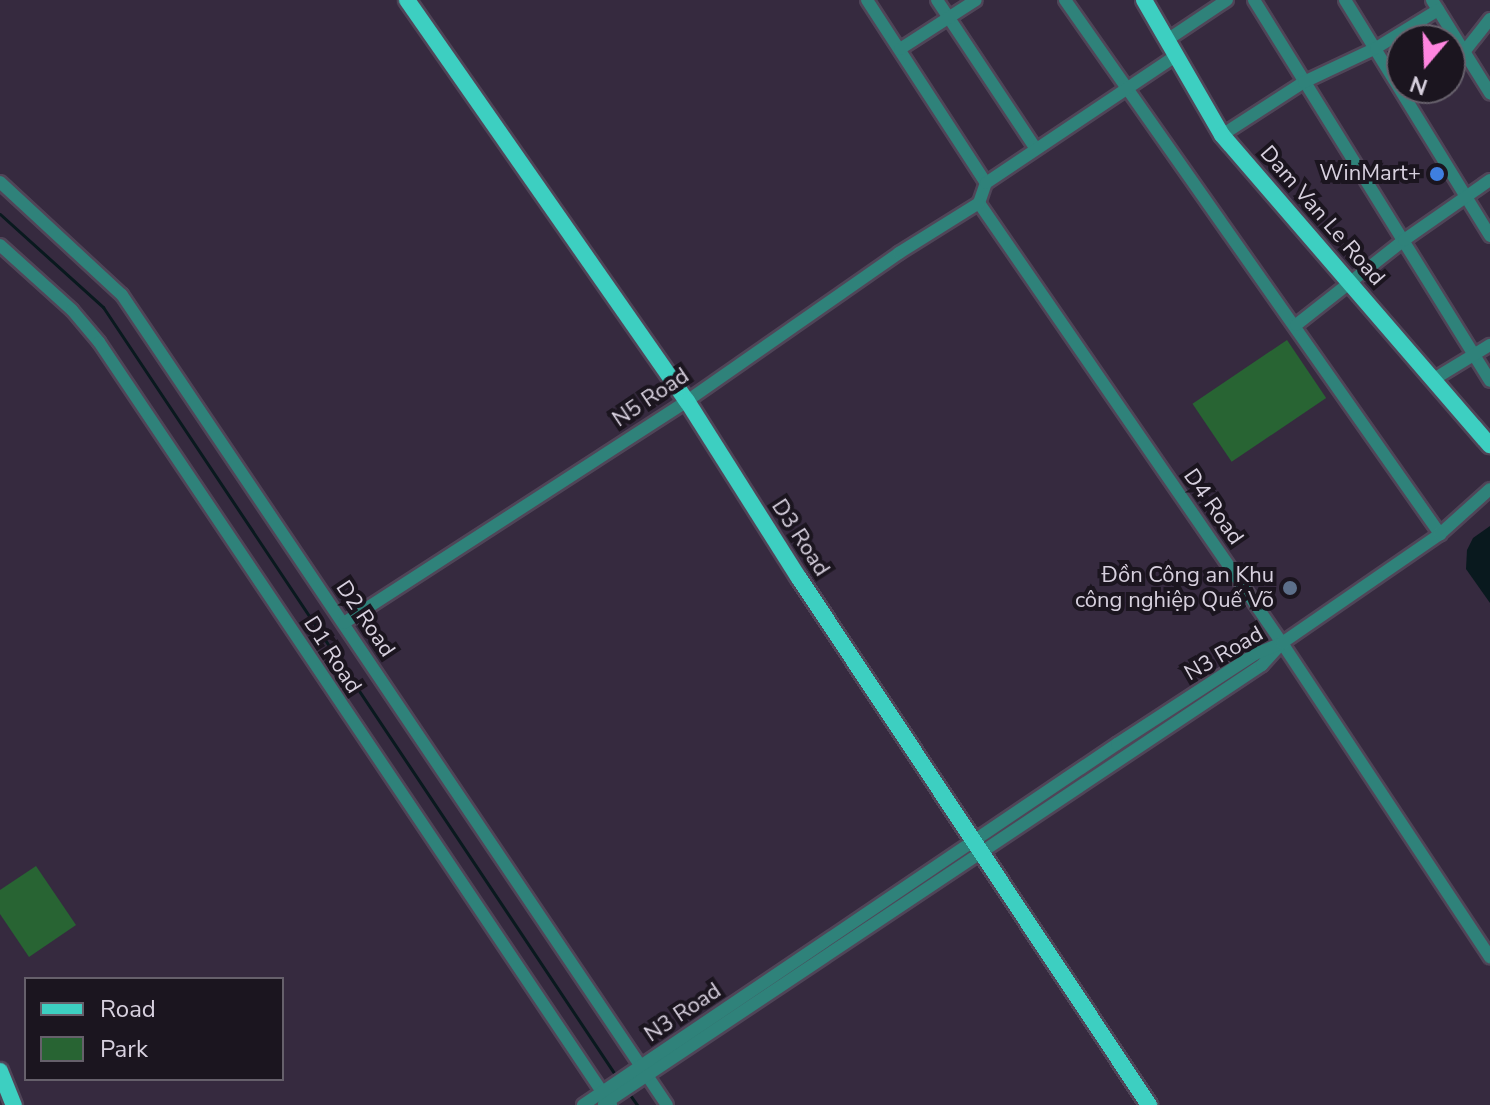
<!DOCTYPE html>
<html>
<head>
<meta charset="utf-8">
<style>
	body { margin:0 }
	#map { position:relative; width:1490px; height:1105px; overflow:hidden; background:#362a3f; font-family:"Nunito Sans",sans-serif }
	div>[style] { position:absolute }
	.green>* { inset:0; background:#286433; transform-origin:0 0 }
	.water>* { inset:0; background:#09191e }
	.stream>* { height:3px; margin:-1.5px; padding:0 1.5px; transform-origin:1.5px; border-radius:1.5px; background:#09191e }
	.roads { filter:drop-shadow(2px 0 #504558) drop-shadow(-2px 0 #504558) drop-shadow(0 2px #504558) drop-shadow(0 -2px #504558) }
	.minor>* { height:12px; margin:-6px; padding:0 6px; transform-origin:6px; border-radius:6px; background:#2f827a }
	.major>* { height:16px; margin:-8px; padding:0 8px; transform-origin:8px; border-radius:8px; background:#3dcfc1 }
	.dots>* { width:22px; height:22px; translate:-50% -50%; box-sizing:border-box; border:4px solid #1b151f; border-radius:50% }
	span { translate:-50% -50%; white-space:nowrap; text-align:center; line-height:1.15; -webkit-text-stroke:8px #1b151f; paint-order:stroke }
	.poi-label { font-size:22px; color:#d7d0de }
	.right { translate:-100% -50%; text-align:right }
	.street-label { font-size:22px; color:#d7d0de }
	.legend { position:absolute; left:24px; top:977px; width:260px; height:104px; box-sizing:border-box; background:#1b151f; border:2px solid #66606b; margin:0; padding:10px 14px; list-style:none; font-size:24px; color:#d7d0de }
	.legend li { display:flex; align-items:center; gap:16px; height:40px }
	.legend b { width:40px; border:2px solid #66606b }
	.north { position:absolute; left:1386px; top:24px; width:80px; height:80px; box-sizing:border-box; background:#1b151f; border:2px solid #66606b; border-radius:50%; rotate:199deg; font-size:22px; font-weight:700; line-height:32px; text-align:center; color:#d7d0de }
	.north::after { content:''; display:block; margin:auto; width:28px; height:36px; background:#fe85df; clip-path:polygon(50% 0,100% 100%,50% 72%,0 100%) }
</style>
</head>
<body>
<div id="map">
	<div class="green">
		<div style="left:1287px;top:340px;width:70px;height:114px;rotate:56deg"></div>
		<div style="clip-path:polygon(36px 866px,76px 925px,29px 957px,0 914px,0 890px)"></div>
	</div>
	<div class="water">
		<div style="clip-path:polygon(1490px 526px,1490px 603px,1466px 569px,1467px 550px,1473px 538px)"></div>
	</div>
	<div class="stream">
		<div style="left:0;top:214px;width:139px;rotate:42.1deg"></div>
		<div style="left:103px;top:307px;width:924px;rotate:56.29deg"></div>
		<div style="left:628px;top:1092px;width:16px;rotate:55deg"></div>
	</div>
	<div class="roads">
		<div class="minor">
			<div style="left:867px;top:0;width:218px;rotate:57deg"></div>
			<div style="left:937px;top:0;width:179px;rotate:56.4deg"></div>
			<div style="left:1065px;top:0;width:653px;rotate:54.92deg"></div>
			<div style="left:1254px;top:0;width:448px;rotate:58.2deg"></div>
			<div style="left:1345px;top:0;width:277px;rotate:58.4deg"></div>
			<div style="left:1432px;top:0;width:110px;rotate:58.1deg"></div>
			<div style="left:1167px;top:40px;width:72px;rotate:-33.7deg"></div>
			<div style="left:900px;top:49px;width:90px;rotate:-32.8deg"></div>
			<div style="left:1464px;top:52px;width:42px;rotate:-51.8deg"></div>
			<div style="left:1222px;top:135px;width:98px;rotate:-32.9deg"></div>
			<div style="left:1304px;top:82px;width:80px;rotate:-25.3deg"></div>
			<div style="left:1376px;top:48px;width:73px;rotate:-31.5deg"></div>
			<div style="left:0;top:182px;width:166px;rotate:42.8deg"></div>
			<div style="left:122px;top:295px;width:976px;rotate:56.07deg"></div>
			<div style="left:979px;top:203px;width:534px;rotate:55.45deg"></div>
			<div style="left:1282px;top:643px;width:377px;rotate:56.5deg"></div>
			<div style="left:979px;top:203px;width:21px;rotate:-71deg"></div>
			<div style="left:986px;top:183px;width:229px;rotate:-33.8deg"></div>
			<div style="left:0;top:245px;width:97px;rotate:42.1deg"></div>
			<div style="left:72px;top:310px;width:42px;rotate:49.8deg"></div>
			<div style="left:99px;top:342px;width:919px;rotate:56.14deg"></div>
			<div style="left:1296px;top:325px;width:137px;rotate:-38.2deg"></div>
			<div style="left:1404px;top:240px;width:105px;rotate:-34.9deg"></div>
			<div style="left:1434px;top:379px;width:66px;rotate:-31.3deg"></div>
			<div style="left:344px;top:623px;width:409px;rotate:-32.9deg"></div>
			<div style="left:687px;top:401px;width:259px;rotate:-34.9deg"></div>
			<div style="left:899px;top:253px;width:94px;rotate:-32deg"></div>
			<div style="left:604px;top:1104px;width:791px;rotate:-33.71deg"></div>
			<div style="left:1262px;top:665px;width:27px;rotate:-48deg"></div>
			<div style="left:583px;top:1105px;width:645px;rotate:-34.06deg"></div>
			<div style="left:1117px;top:744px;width:165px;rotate:-33.1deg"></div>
			<div style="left:1255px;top:654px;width:29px;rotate:-22deg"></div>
			<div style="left:1282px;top:643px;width:192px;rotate:-34.6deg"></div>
			<div style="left:1440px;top:534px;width:67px;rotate:-42deg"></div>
		</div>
		<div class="major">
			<div style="left:407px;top:0;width:489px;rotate:55.1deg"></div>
			<div style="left:687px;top:401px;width:209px;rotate:57.7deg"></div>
			<div style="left:799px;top:578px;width:633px;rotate:56.41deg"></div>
			<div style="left:1144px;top:0;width:156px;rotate:60deg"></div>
			<div style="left:1222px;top:135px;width:410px;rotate:49.2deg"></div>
			<div style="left:0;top:1071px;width:37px;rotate:68deg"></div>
		</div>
	</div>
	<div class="dots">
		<div style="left:1437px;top:174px;background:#3f7fe0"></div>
		<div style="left:1290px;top:588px;background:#5c6f8a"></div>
	</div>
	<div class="poi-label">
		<span class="right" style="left:1421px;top:174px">WinMart+</span>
		<span class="right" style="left:1274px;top:588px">Đồn Công an Khu<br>công nghiệp Quế Võ</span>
	</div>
	<div class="street-label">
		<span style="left:1322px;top:216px;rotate:49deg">Dam Van Le Road</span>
		<span style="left:651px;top:398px;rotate:-34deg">N5 Road</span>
		<span style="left:1213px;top:507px;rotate:55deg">D4 Road</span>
		<span style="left:800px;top:538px;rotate:57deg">D3 Road</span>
		<span style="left:365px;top:619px;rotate:56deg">D2 Road</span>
		<span style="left:1224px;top:654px;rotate:-30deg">N3 Road</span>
		<span style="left:332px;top:655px;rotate:57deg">D1 Road</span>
		<span style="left:683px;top:1013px;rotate:-34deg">N3 Road</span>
	</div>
	<ul class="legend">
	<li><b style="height:10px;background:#3dcfc1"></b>Road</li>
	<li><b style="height:22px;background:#286433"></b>Park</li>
	</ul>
	<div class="north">N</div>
</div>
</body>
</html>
